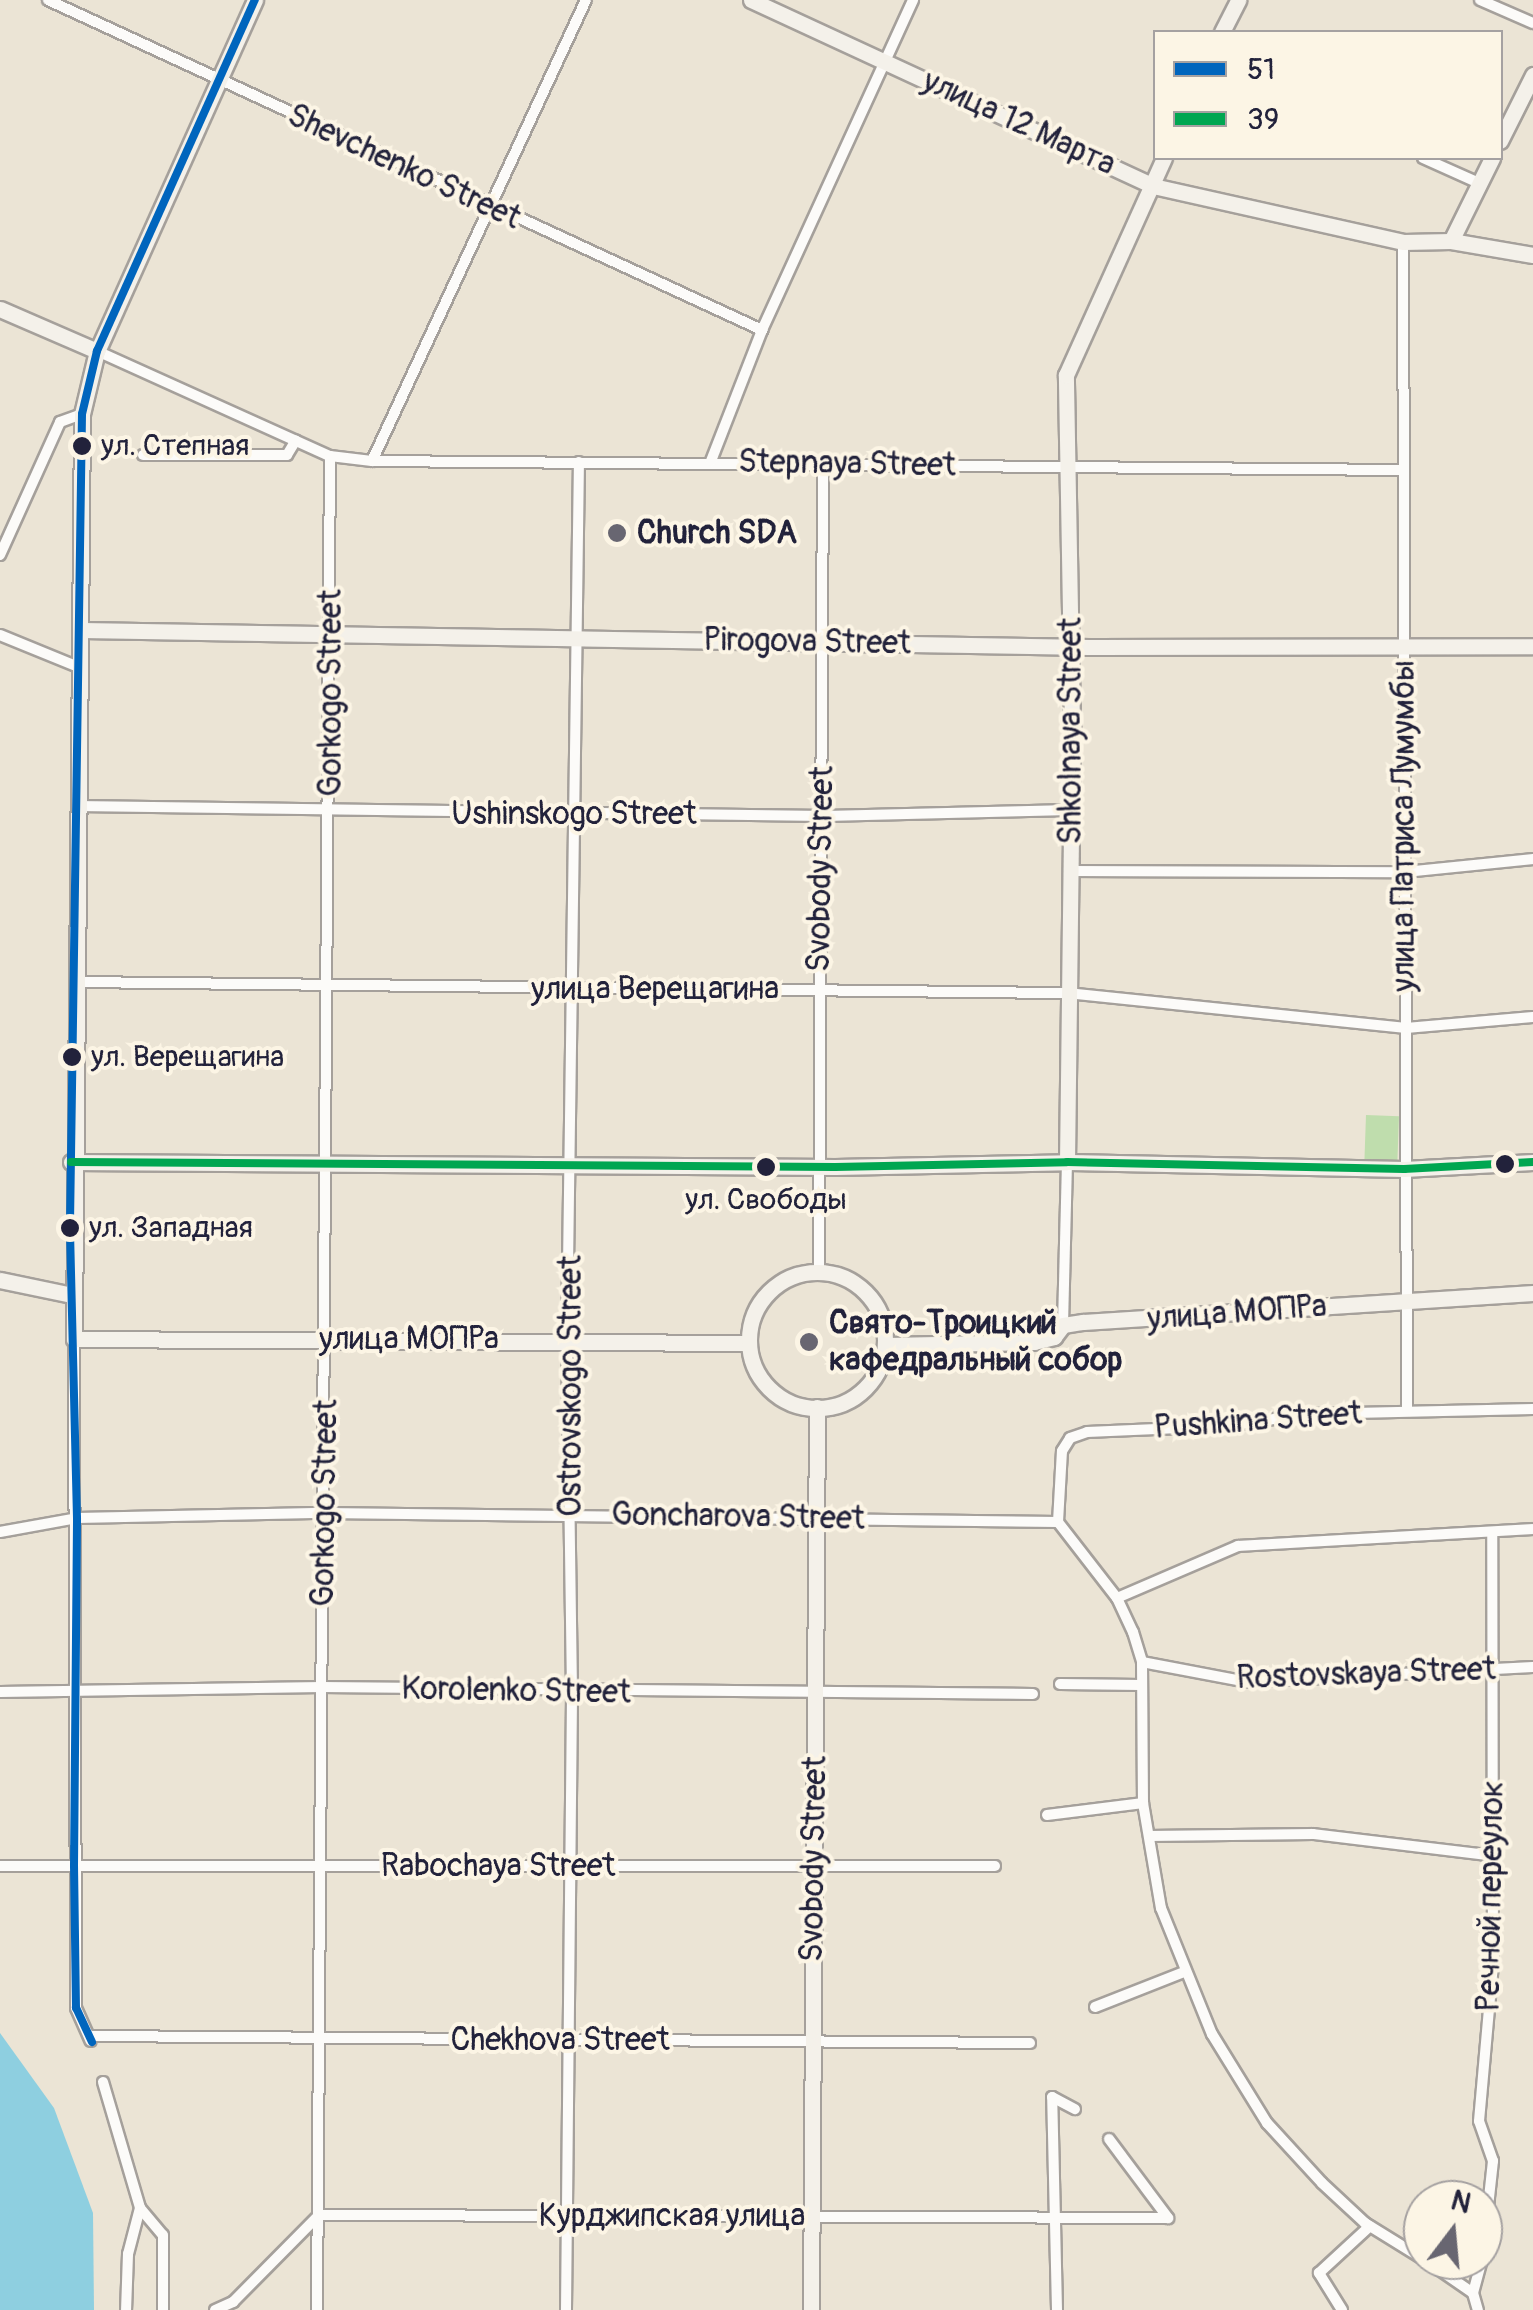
<!DOCTYPE html>
<html>
<head>
<meta charset="utf-8">
<style>
	body { margin:0 }
	#map { position:relative; width:1533px; height:2310px; overflow:hidden; background:#ebe4d5; font-family:Pangolin,sans-serif }
	div>[style] { position:absolute }
	.green>* { inset:0; background:#bfddad; transform-origin:0 0 }
	.water>* { inset:0; background:#8ecfe0 }
	.roads { filter:drop-shadow(2px 0 #a5a09b) drop-shadow(-2px 0 #a5a09b) drop-shadow(0 2px #a5a09b) drop-shadow(0 -2px #a5a09b) }
	.street>* { height:10px; margin:-5px; padding:0 5px; transform-origin:5px; border-radius:5px; background:#fcfbf9 }
	.secondary>* { height:15px; margin:-7.5px; padding:0 7.5px; transform-origin:7.5px; border-radius:7.5px; background:#f4f1ea }
	.secondary>.ring { margin:-7.5px; padding:0; box-sizing:content-box; background:none; border:15px solid #f4f1ea; border-radius:50% }
	.bus-1>* { height:8px; margin:-4px; padding:0 4px; transform-origin:4px; border-radius:4px; background:#0065bd }
	.bus-2>* { height:8px; margin:-4px; padding:0 4px; transform-origin:4px; border-radius:4px; background:#00a651 }
	.dots>* { width:28px; height:28px; translate:-50% -50%; box-sizing:border-box; border:5px solid #fcf5e5; border-radius:50% }
	span { translate:-50% -50%; white-space:nowrap; text-align:center; line-height:1.15; -webkit-text-stroke:8px #fcf5e5; paint-order:stroke }
	.bus-label { font-size:30px; color:#22223b }
	.left { translate:0 -50%; text-align:left }
	.street-label { font-size:32px; color:#22223b }
	.poi-label { font-size:32px; color:#22223b; font-weight:700 }
	.legend { position:absolute; left:1153px; top:30px; width:350px; height:130px; box-sizing:border-box; background:#fcf5e5; border:2px solid #a5a1a1; margin:0; padding:12px 18px; list-style:none; font-size:30px; color:#22223b }
	.legend li { display:flex; align-items:center; gap:20px; height:50px }
	.legend b { width:50px; border:2px solid #a5a1a1 }
	.north { position:absolute; left:1403px; top:2180px; width:100px; height:100px; box-sizing:border-box; background:#fcf5e5; border:2px solid #a5a1a1; border-radius:50%; rotate:16deg; font-size:28px; font-weight:700; line-height:40px; text-align:center; color:#22223b }
	.north::after { content:''; display:block; margin:auto; width:35px; height:45px; background:#686671; clip-path:polygon(50% 0,100% 100%,50% 72%,0 100%) }
</style>
</head>
<body>
<div id="map">
	<div class="green">
		<div style="left:1366px;top:1115px;width:33px;height:47px;rotate:2deg"></div>
	</div>
	<div class="water">
		<div style="clip-path:polygon(0 2033px,54px 2108px,93px 2213px,94px 2310px,0 2310px)"></div>
	</div>
	<div class="roads">
		<div class="street">
			<div style="left:48px;top:0;width:787px;rotate:24.81deg"></div>
			<div style="left:1480px;top:0;width:58px;rotate:23.5deg"></div>
			<div style="left:1423px;top:158px;width:61px;rotate:24.1deg"></div>
			<div style="left:1403px;top:242px;width:1169px;rotate:89.8deg"></div>
			<div style="left:97px;top:351px;width:256px;rotate:24.3deg"></div>
			<div style="left:330px;top:456px;width:42px;rotate:6.8deg"></div>
			<div style="left:372px;top:461px;width:1029px;rotate:0.5deg"></div>
			<div style="left:143px;top:455px;width:144px"></div>
			<div style="left:287px;top:455px;width:17px;rotate:-59deg"></div>
			<div style="left:372px;top:461px;width:508px;rotate:-65.1deg"></div>
			<div style="left:711px;top:461px;width:141px;rotate:-68.7deg"></div>
			<div style="left:762px;top:330px;width:363px;rotate:-65.4deg"></div>
			<div style="left:0;top:555px;width:146px;rotate:-65.7deg"></div>
			<div style="left:60px;top:422px;width:23px;rotate:-20deg"></div>
			<div style="left:0;top:635px;width:87px;rotate:22.2deg"></div>
			<div style="left:77px;top:806px;width:748px;rotate:0.77deg"></div>
			<div style="left:825px;top:816px;width:245px;rotate:-1.4deg"></div>
			<div style="left:1070px;top:871px;width:335px;rotate:0.2deg"></div>
			<div style="left:1405px;top:872px;width:129px;rotate:-5.8deg"></div>
			<div style="left:76px;top:982px;width:991px;rotate:0.64deg"></div>
			<div style="left:1067px;top:993px;width:341px;rotate:5.9deg"></div>
			<div style="left:1406px;top:1028px;width:127px;rotate:-5deg"></div>
			<div style="left:819px;top:1274px;width:810px;rotate:-89.72deg"></div>
			<div style="left:1063px;top:1325px;width:163px;rotate:-88.6deg"></div>
			<div style="left:74px;top:1339px;width:669px;rotate:89.83deg"></div>
			<div style="left:76px;top:2008px;width:36px;rotate:66deg"></div>
			<div style="left:1058px;top:1522px;width:96px;rotate:52.2deg"></div>
			<div style="left:1117px;top:1598px;width:38px;rotate:65deg"></div>
			<div style="left:1133px;top:1632px;width:31px;rotate:73deg"></div>
			<div style="left:1142px;top:1662px;width:141px;rotate:89.6deg"></div>
			<div style="left:1143px;top:1803px;width:107px;rotate:80.3deg"></div>
			<div style="left:1161px;top:1908px;width:136px;rotate:68deg"></div>
			<div style="left:1212px;top:2034px;width:105px;rotate:58.3deg"></div>
			<div style="left:1267px;top:2123px;width:81px;rotate:47.5deg"></div>
			<div style="left:1322px;top:2183px;width:59px;rotate:42.9deg"></div>
			<div style="left:1365px;top:2223px;width:68px;rotate:31.8deg"></div>
			<div style="left:1058px;top:1522px;width:71px;rotate:-86.8deg"></div>
			<div style="left:1062px;top:1451px;width:15px;rotate:-58deg"></div>
			<div style="left:1070px;top:1438px;width:18px;rotate:-19deg"></div>
			<div style="left:1087px;top:1432px;width:139px;rotate:-2.5deg"></div>
			<div style="left:1226px;top:1426px;width:83px;rotate:-8.3deg"></div>
			<div style="left:1308px;top:1414px;width:225px;rotate:-1.3deg"></div>
			<div style="left:0;top:1532px;width:78px;rotate:-10.3deg"></div>
			<div style="left:77px;top:1518px;width:249px;rotate:-1.2deg"></div>
			<div style="left:326px;top:1513px;width:732px;rotate:0.7deg"></div>
			<div style="left:1117px;top:1598px;width:132px;rotate:-23.3deg"></div>
			<div style="left:1238px;top:1546px;width:295px;rotate:-3.3deg"></div>
			<div style="left:1142px;top:1662px;width:108px;rotate:10.7deg"></div>
			<div style="left:1248px;top:1682px;width:285px;rotate:-3deg"></div>
			<div style="left:1060px;top:1684px;width:80px;rotate:0.7deg"></div>
			<div style="left:0;top:1692px;width:322px;rotate:-0.9deg"></div>
			<div style="left:322px;top:1687px;width:711px;rotate:0.56deg"></div>
			<div style="left:1047px;top:1815px;width:97px;rotate:-7.1deg"></div>
			<div style="left:1149px;top:1836px;width:164px;rotate:-0.7deg"></div>
			<div style="left:1313px;top:1834px;width:183px;rotate:6.9deg"></div>
			<div style="left:0;top:1866px;width:995px"></div>
			<div style="left:1095px;top:2007px;width:96px;rotate:-21.5deg"></div>
			<div style="left:90px;top:2036px;width:940px;rotate:0.43deg"></div>
			<div style="left:103px;top:2082px;width:131px;rotate:73.6deg"></div>
			<div style="left:140px;top:2208px;width:48px;rotate:104.6deg"></div>
			<div style="left:128px;top:2254px;width:56px;rotate:92deg"></div>
			<div style="left:1109px;top:2139px;width:99px;rotate:53.2deg"></div>
			<div style="left:140px;top:2208px;width:35px;rotate:50deg"></div>
			<div style="left:163px;top:2235px;width:75px;rotate:90deg"></div>
			<div style="left:1483px;top:2253px;width:93px;rotate:-83.8deg"></div>
			<div style="left:1493px;top:2161px;width:42px;rotate:-109.3deg"></div>
			<div style="left:1479px;top:2121px;width:158px;rotate:-84.9deg"></div>
			<div style="left:1493px;top:1964px;width:429px;rotate:-90.1deg"></div>
			<div style="left:1425px;top:2260px;width:58px;rotate:34.5deg"></div>
			<div style="left:1473px;top:2293px;width:18px;rotate:74deg"></div>
			<div style="left:1473px;top:2293px;width:34px;rotate:-75deg"></div>
			<div style="left:215px;top:2310px;width:20px;rotate:-24deg"></div>
			<div style="left:233px;top:2302px;width:122px;rotate:-45.3deg"></div>
			<div style="left:319px;top:2215px;width:849px;rotate:0.2deg"></div>
			<div style="left:317px;top:2310px;width:1854px;rotate:-89.6deg"></div>
			<div style="left:566px;top:2310px;width:618px;rotate:-89.44deg"></div>
			<div style="left:572px;top:1692px;width:352px;rotate:-90.8deg"></div>
			<div style="left:567px;top:1340px;width:878px;rotate:-89.22deg"></div>
			<div style="left:1057px;top:2310px;width:213px;rotate:-91.3deg"></div>
			<div style="left:1052px;top:2097px;width:26px;rotate:28deg"></div>
			<div style="left:1342px;top:2310px;width:44px;rotate:-121.9deg"></div>
			<div style="left:1319px;top:2273px;width:69px;rotate:-42.7deg"></div>
		</div>
		<div class="secondary">
			<div style="left:255px;top:0;width:385px;rotate:114.2deg"></div>
			<div style="left:97px;top:351px;width:65px;rotate:103.4deg"></div>
			<div style="left:82px;top:414px;width:925px;rotate:90.5deg"></div>
			<div style="left:74px;top:1339px;width:671px;rotate:0.34deg"></div>
			<div style="left:751px;top:0;width:443px;rotate:24.8deg"></div>
			<div style="left:1153px;top:186px;width:256px;rotate:12.6deg"></div>
			<div style="left:1403px;top:242px;width:48px;rotate:-1.2deg"></div>
			<div style="left:1451px;top:241px;width:83px;rotate:9.7deg"></div>
			<div style="left:1222px;top:32px;width:36px;rotate:-63deg"></div>
			<div style="left:1500px;top:141px;width:74px;rotate:-63.4deg"></div>
			<div style="left:1451px;top:241px;width:93px;rotate:-63.7deg"></div>
			<div style="left:0;top:309px;width:106px;rotate:23.4deg"></div>
			<div style="left:82px;top:630px;width:1007px;rotate:0.97deg"></div>
			<div style="left:1089px;top:647px;width:444px;rotate:-0.1deg"></div>
			<div style="left:71px;top:1162px;width:764px;rotate:0.37deg"></div>
			<div style="left:835px;top:1167px;width:232px;rotate:-1.2deg"></div>
			<div style="left:1067px;top:1162px;width:337px;rotate:1.2deg"></div>
			<div style="left:1404px;top:1169px;width:129px;rotate:-3.1deg"></div>
			<div style="left:1067px;top:1162px;width:436px;rotate:-89.3deg"></div>
			<div style="left:1072px;top:726px;width:351px;rotate:-91deg"></div>
			<div style="left:1066px;top:375px;width:238px;rotate:-65.7deg"></div>
			<div class="ring" style="left:749px;top:1272px;width:121px;height:121px"></div>
			<div style="left:0;top:1280px;width:74px;rotate:11.8deg"></div>
			<div style="left:888px;top:1345px;width:146px;rotate:-1.2deg"></div>
			<div style="left:1034px;top:1342px;width:21px;rotate:-14deg"></div>
			<div style="left:1054px;top:1337px;width:15px;rotate:-53deg"></div>
			<div style="left:1063px;top:1325px;width:20px;rotate:-9deg"></div>
			<div style="left:1083px;top:1322px;width:451px;rotate:-3.7deg"></div>
			<div style="left:811px;top:2310px;width:903px;rotate:-89.62deg"></div>
		</div>
	</div>
	<div class="bus-1">
		<div style="left:92px;top:2042px;width:38px;rotate:-115deg"></div>
		<div style="left:76px;top:2008px;width:142px;rotate:-90.8deg"></div>
		<div style="left:74px;top:1866px;width:348px;rotate:-89.5deg"></div>
		<div style="left:77px;top:1518px;width:295px;rotate:-91.4deg"></div>
		<div style="left:70px;top:1223px;width:809px;rotate:-89.15deg"></div>
		<div style="left:82px;top:414px;width:65px;rotate:-76.6deg"></div>
		<div style="left:97px;top:351px;width:385px;rotate:-65.8deg"></div>
	</div>
	<div class="bus-2">
		<div style="left:71px;top:1162px;width:764px;rotate:0.37deg"></div>
		<div style="left:835px;top:1167px;width:232px;rotate:-1.2deg"></div>
		<div style="left:1067px;top:1162px;width:337px;rotate:1.2deg"></div>
		<div style="left:1404px;top:1169px;width:129px;rotate:-3.1deg"></div>
	</div>
	<div class="dots">
		<div style="left:82px;top:446px;background:#22223b"></div>
		<div style="left:617px;top:533px;background:#686671"></div>
		<div style="left:72px;top:1057px;background:#22223b"></div>
		<div style="left:1505px;top:1164px;background:#22223b"></div>
		<div style="left:766px;top:1167px;background:#22223b"></div>
		<div style="left:70px;top:1228px;background:#22223b"></div>
		<div style="left:809px;top:1342px;background:#686671"></div>
	</div>
	<div class="bus-label">
		<span class="left" style="left:101px;top:446px">ул. Степная</span>
		<span class="left" style="left:91px;top:1057px">ул. Верещагина</span>
		<span style="left:766px;top:1200px">ул. Свободы</span>
		<span class="left" style="left:89px;top:1228px">ул. Западная</span>
	</div>
	<div class="street-label">
		<span style="left:1019px;top:123px;rotate:25deg">улица 12 Марта</span>
		<span style="left:404px;top:167px;rotate:25deg">Shevchenko Street</span>
		<span style="left:847px;top:464px;rotate:1deg">Stepnaya Street</span>
		<span style="left:807px;top:642px;rotate:1deg">Pirogova Street</span>
		<span style="left:331px;top:693px;rotate:-90deg">Gorkogo Street</span>
		<span style="left:1071px;top:731px;rotate:-90deg">Shkolnaya Street</span>
		<span style="left:574px;top:814px">Ushinskogo Street</span>
		<span style="left:1404px;top:826px;rotate:-90deg">улица Патриса Лумумбы</span>
		<span style="left:821px;top:869px;rotate:-89deg">Svobody Street</span>
		<span style="left:655px;top:989px">улица Верещагина</span>
		<span style="left:1237px;top:1313px;rotate:-4deg">улица МОПРа</span>
		<span style="left:409px;top:1339px">улица МОПРа</span>
		<span style="left:571px;top:1386px;rotate:-90deg">Ostrovskogo Street</span>
		<span style="left:1258px;top:1421px;rotate:-4deg">Pushkina Street</span>
		<span style="left:325px;top:1503px;rotate:-89deg">Gorkogo Street</span>
		<span style="left:738px;top:1517px;rotate:1deg">Goncharova Street</span>
		<span style="left:1366px;top:1674px;rotate:-2deg">Rostovskaya Street</span>
		<span style="left:516px;top:1691px;rotate:1deg">Korolenko Street</span>
		<span style="left:814px;top:1859px;rotate:-89deg">Svobody Street</span>
		<span style="left:498px;top:1866px">Rabochaya Street</span>
		<span style="left:1491px;top:1896px;rotate:-89deg">Речной переулок</span>
		<span style="left:560px;top:2040px">Chekhova Street</span>
		<span style="left:672px;top:2216px">Курджипская улица</span>
	</div>
	<div class="poi-label">
		<span class="left" style="left:637px;top:533px">Church SDA</span>
		<span class="left" style="left:829px;top:1342px">Свято-Троицкий<br>кафедральный собор</span>
	</div>
	<ul class="legend">
	<li><b style="height:12px;background:#0065bd"></b>51</li>
	<li><b style="height:12px;background:#00a651"></b>39</li>
	</ul>
	<div class="north">N</div>
</div>
</body>
</html>
